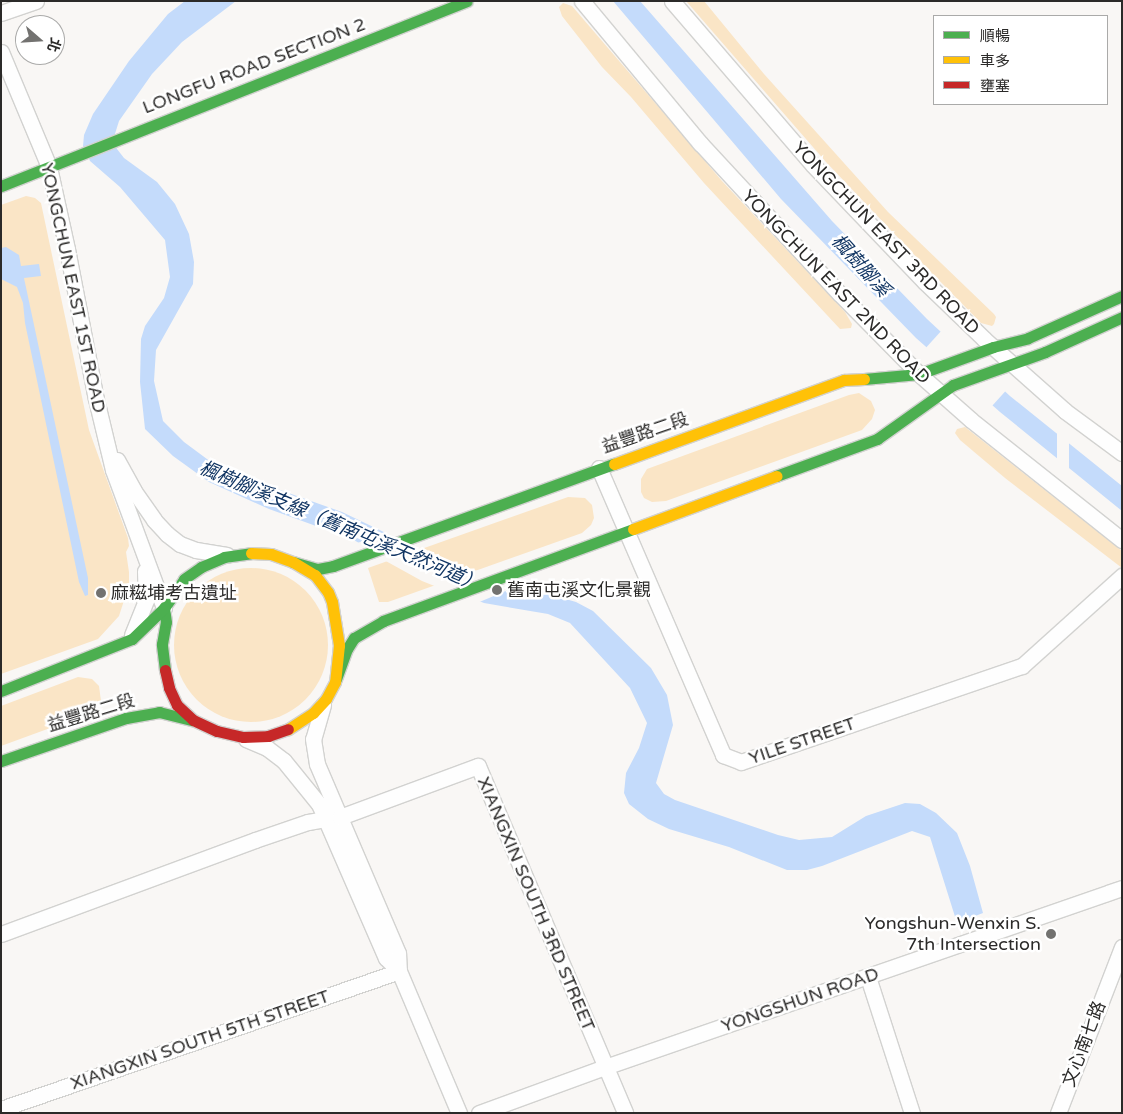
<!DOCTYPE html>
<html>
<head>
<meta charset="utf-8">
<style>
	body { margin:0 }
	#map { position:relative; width:1123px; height:1114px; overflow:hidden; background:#f9f7f5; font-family:"Varela Round","Noto Sans TC",sans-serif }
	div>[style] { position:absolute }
	.green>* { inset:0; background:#fae5c6 }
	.round { border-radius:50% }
	.water>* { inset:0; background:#c4dbfb }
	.pier>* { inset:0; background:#f9f7f5; transform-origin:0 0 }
	.roads { filter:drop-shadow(1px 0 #d2d2d0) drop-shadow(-1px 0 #d2d2d0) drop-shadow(0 1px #d2d2d0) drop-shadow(0 -1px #d2d2d0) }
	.street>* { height:15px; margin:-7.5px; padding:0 7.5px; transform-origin:7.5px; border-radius:7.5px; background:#fefefe }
	.fast>* { height:11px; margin:-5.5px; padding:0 5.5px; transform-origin:5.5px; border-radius:5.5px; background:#4caf50 }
	.slow>* { height:11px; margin:-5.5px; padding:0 5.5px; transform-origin:5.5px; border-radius:5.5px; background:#ffc107 }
	.jam>* { height:11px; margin:-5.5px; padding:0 5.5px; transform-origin:5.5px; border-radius:5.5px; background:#c62828 }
	.dots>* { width:14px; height:14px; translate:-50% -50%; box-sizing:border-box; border:2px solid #fff; border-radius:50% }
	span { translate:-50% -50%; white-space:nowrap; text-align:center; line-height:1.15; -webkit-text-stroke:5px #fff; paint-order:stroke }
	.street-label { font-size:18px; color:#2b2a29 }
	.poi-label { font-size:18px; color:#2b2a29 }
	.left { translate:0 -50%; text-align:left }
	.right { translate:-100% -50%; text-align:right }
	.water-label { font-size:19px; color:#113563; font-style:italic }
	.frame { position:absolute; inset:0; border:2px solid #2b2a29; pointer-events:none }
	.legend { position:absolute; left:933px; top:15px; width:175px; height:90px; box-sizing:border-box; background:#fff; border:1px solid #aaaaa9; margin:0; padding:6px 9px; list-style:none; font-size:15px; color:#2b2a29 }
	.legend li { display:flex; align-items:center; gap:10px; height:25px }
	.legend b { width:25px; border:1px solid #aaaaa9 }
	.north { position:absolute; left:15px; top:15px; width:50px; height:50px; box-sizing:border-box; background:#fff; border:1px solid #aaaaa9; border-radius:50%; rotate:109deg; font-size:14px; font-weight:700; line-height:20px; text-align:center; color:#2b2a29 }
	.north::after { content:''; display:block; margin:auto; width:18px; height:22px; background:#737270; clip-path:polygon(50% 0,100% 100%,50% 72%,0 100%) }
</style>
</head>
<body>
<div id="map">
	<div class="green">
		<div style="clip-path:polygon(686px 1px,704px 1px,764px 74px,888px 212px,994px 314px,996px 317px,994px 324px,992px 326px,981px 323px,925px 266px,826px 162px)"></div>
		<div style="clip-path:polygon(563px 3px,572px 6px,722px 181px,845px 312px,852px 324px,851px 328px,840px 329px,704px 183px,631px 97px,602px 67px,562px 16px,559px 7px)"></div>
		<div style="clip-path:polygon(26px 196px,35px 198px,41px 203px,89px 430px,128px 538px,129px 546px,126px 552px,129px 572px,129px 585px,119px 616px,98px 639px,1px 674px,1px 205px)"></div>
		<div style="clip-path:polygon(859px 393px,871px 401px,875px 410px,872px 419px,862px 430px,666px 501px,652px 502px,644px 498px,641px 492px,641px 479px,647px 469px,849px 395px)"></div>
		<div style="clip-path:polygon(965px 427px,1122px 551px,1122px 568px,1005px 478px,960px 440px,955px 433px,957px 429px)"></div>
		<div style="clip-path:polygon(568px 497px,585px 498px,592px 505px,594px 518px,591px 525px,582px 533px,388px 602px,379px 602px,368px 568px)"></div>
		<div class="round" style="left:174px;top:568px;width:154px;height:154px"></div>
		<div style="clip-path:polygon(78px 677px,92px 679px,99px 686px,101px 701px,94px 712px,1px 746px,1px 706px)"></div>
	</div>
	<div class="water">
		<div style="clip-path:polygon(185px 1px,236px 1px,182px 42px,152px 74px,119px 121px,114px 137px,117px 149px,124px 158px,157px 182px,175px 204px,189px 234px,194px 262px,193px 284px,156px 350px,154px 381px,163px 421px,184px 442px,211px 462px,249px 479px,342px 512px,459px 568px,576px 602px,593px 611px,651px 668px,667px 695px,673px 725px,656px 783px,664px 794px,675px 800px,778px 835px,799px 840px,832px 837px,866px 816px,905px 803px,920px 804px,936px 813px,957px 833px,970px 866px,983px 913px,957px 923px,930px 837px,912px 831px,822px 866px,807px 870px,787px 870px,729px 847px,669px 829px,648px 819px,629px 804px,624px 793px,626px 773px,639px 748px,647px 723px,630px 688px,570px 623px,548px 614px,484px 603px,423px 579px,352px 539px,269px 509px,209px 482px,173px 456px,145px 429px,140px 382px,141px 339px,145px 326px,164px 298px,170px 277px,165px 240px,120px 187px,90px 161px,83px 146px,84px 135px,93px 114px,129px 61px,168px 14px)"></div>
		<div style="clip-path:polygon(613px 1px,640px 1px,832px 221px,927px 319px,1010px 396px,1122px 486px,1122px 511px,1000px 412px,916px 338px,781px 199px)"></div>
		<div style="clip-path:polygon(6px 247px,19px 255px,21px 266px,39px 264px,41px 276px,24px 278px,88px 578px,88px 595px,85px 596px,79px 582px,25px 323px,23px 303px,17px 287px,1px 279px,1px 248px)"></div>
	</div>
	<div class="pier">
		<div style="left:942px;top:330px;width:88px;height:25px;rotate:42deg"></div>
		<div style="clip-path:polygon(1057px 430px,1069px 440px,1069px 472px,1057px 462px)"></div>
		<div style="clip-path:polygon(388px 531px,460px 566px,523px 584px,477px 603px,422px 581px,355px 544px)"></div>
	</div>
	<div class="roads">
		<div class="street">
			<div style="left:582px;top:1px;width:185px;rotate:50.3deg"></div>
			<div style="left:700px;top:143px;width:206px;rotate:47.2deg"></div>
			<div style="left:840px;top:294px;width:112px;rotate:45.4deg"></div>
			<div style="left:919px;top:374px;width:69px;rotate:41.5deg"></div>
			<div style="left:971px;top:420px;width:193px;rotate:38.5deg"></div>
			<div style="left:672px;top:1px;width:216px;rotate:49.3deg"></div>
			<div style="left:813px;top:165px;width:162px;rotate:46.3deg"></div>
			<div style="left:925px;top:282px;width:82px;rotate:44deg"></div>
			<div style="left:984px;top:339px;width:108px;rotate:41.6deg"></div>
			<div style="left:1065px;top:411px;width:71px;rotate:36.4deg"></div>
			<div style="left:1px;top:13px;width:37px;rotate:-19deg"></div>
			<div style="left:1px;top:52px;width:125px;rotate:67.3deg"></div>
			<div style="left:49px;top:167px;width:84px;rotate:77.6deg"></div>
			<div style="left:67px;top:249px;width:153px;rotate:79.1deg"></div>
			<div style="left:96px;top:399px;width:73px;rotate:76.5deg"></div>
			<div style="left:113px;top:470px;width:147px;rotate:69.7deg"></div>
			<div style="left:117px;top:460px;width:35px;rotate:61deg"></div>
			<div style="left:134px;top:491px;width:35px;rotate:55deg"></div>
			<div style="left:154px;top:520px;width:19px;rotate:47deg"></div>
			<div style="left:167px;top:534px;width:16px;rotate:38deg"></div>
			<div style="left:180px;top:544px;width:17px;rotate:21deg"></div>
			<div style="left:196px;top:550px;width:31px;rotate:9deg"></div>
			<div style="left:599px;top:468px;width:313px;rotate:66.6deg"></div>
			<div style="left:723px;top:755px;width:19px;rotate:21deg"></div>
			<div style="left:741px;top:762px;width:297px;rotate:-18.9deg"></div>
			<div style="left:1022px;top:666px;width:135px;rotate:-42deg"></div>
			<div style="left:132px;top:635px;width:38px;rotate:-68deg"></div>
			<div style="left:146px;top:600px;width:29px;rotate:-92deg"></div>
			<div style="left:323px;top:705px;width:35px;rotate:106deg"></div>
			<div style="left:313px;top:739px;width:25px;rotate:81deg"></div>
			<div style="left:317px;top:764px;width:206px;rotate:66.8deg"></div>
			<div style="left:398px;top:953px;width:18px;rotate:87deg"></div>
			<div style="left:399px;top:971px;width:154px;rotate:67.1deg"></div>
			<div style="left:246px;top:739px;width:23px;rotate:23deg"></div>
			<div style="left:267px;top:748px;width:21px;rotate:37deg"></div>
			<div style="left:284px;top:761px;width:55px;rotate:50.9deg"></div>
			<div style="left:319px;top:804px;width:168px;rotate:66.5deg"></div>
			<div style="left:386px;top:958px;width:18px;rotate:45deg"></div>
			<div style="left:340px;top:817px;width:147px;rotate:-20.3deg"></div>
			<div style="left:478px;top:766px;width:377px;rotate:67deg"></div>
			<div style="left:1px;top:934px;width:271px;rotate:-20.3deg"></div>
			<div style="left:255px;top:840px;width:56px;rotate:-18.8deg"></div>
			<div style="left:308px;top:822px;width:17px;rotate:-10deg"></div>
			<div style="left:868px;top:977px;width:143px;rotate:72.1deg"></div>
			<div style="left:1px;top:1109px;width:421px;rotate:-19.1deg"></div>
			<div style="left:479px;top:1113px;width:134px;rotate:-20.1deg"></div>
			<div style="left:605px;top:1067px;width:547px;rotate:-19.1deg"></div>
			<div style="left:1058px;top:1113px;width:178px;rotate:-68.9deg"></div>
		</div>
		<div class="fast">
			<div style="left:1px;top:186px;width:501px;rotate:-21.65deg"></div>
			<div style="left:864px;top:379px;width:55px;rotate:-5.2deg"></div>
			<div style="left:919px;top:374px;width:79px;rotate:-20deg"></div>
			<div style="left:993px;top:347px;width:36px;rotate:-14deg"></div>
			<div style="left:1028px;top:338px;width:103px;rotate:-24.1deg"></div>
			<div style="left:776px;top:476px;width:108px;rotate:-20.1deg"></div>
			<div style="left:877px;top:439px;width:93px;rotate:-35.4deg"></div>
			<div style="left:953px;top:385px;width:98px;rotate:-19.7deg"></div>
			<div style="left:1045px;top:352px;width:85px;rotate:-24.4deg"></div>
			<div style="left:293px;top:562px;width:26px;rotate:16deg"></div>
			<div style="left:318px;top:569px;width:15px;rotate:-11deg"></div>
			<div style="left:333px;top:566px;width:299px;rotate:-20deg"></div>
			<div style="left:165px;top:670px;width:26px;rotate:-97deg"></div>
			<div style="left:162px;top:644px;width:22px;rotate:-80deg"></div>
			<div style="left:166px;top:622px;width:14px;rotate:-98deg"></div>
			<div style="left:164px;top:608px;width:35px;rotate:-55deg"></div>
			<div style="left:184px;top:579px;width:21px;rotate:-35deg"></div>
			<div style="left:201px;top:567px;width:25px;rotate:-23deg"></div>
			<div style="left:224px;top:557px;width:27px;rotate:-8deg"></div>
			<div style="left:336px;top:679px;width:32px;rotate:-70deg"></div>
			<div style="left:347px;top:649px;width:13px;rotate:-58deg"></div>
			<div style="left:354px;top:638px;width:34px;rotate:-30deg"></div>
			<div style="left:383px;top:621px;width:266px;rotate:-20.2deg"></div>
			<div style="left:1px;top:691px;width:141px;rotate:-21.7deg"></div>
			<div style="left:132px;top:639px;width:45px;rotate:-44.1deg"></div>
			<div style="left:1px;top:761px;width:132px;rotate:-19deg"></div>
			<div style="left:126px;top:718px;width:34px;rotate:-10deg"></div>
			<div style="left:159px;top:712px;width:34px;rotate:14deg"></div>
		</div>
		<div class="slow">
			<div style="left:614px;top:464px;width:245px;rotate:-20.1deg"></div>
			<div style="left:844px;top:380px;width:20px;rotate:-3deg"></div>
			<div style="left:633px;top:529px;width:153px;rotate:-20.3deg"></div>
			<div style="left:251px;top:553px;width:20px;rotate:3deg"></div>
			<div style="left:271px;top:554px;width:23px;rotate:20deg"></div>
			<div style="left:293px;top:562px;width:26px;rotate:31deg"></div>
			<div style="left:315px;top:575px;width:21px;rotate:53deg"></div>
			<div style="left:328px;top:592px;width:11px;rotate:68deg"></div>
			<div style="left:332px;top:602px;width:44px;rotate:80.8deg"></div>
			<div style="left:339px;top:645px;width:37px;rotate:96deg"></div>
			<div style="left:335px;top:682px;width:19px;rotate:118deg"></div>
			<div style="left:326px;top:699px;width:19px;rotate:133deg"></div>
			<div style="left:313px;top:713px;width:30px;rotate:147deg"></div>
		</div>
		<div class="jam">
			<div style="left:165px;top:670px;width:18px;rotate:77deg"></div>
			<div style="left:169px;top:688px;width:19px;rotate:65deg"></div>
			<div style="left:177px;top:705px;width:22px;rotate:43deg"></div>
			<div style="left:193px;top:720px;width:26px;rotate:25deg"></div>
			<div style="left:217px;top:731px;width:27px;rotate:13deg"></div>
			<div style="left:243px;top:737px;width:25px;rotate:-2deg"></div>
			<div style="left:268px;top:736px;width:21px;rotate:-19deg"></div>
		</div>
	</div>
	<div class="dots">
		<div style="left:497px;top:590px;background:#737270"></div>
		<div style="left:101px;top:593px;background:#737270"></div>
		<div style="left:1051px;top:934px;background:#737270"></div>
	</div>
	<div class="street-label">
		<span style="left:254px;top:66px;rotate:-21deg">LONGFU ROAD SECTION 2</span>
		<span style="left:886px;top:238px;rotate:46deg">YONGCHUN EAST 3RD ROAD</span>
		<span style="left:836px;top:287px;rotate:46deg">YONGCHUN EAST 2ND ROAD</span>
		<span style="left:73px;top:288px;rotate:78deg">YONGCHUN EAST 1ST ROAD</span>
		<span style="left:645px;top:433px;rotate:-19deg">益豐路二段</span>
		<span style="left:91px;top:713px;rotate:-17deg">益豐路二段</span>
		<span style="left:802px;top:741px;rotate:-19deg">YILE STREET</span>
		<span style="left:536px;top:904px;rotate:67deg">XIANGXIN SOUTH 3RD STREET</span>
		<span style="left:800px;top:1000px;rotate:-19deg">YONGSHUN ROAD</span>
		<span style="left:200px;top:1040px;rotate:-19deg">XIANGXIN SOUTH 5TH STREET</span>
		<span style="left:1084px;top:1044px;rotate:-69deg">文心南七路</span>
	</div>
	<div class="poi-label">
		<span class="left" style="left:507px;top:590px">舊南屯溪文化景觀</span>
		<span class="left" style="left:111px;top:593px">麻糍埔考古遺址</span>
		<span class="right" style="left:1041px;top:934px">Yongshun-Wenxin S.<br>7th Intersection</span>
	</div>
	<div class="water-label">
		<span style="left:860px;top:266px;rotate:48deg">楓樹腳溪</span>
		<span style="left:340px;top:527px;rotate:23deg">楓樹腳溪支線（舊南屯溪天然河道）</span>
	</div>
	<div class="frame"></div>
	<ul class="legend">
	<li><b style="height:6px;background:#4caf50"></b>順暢</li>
	<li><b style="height:6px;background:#ffc107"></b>車多</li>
	<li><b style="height:6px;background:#c62828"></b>壅塞</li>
	</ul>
	<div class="north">北</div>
</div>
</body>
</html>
